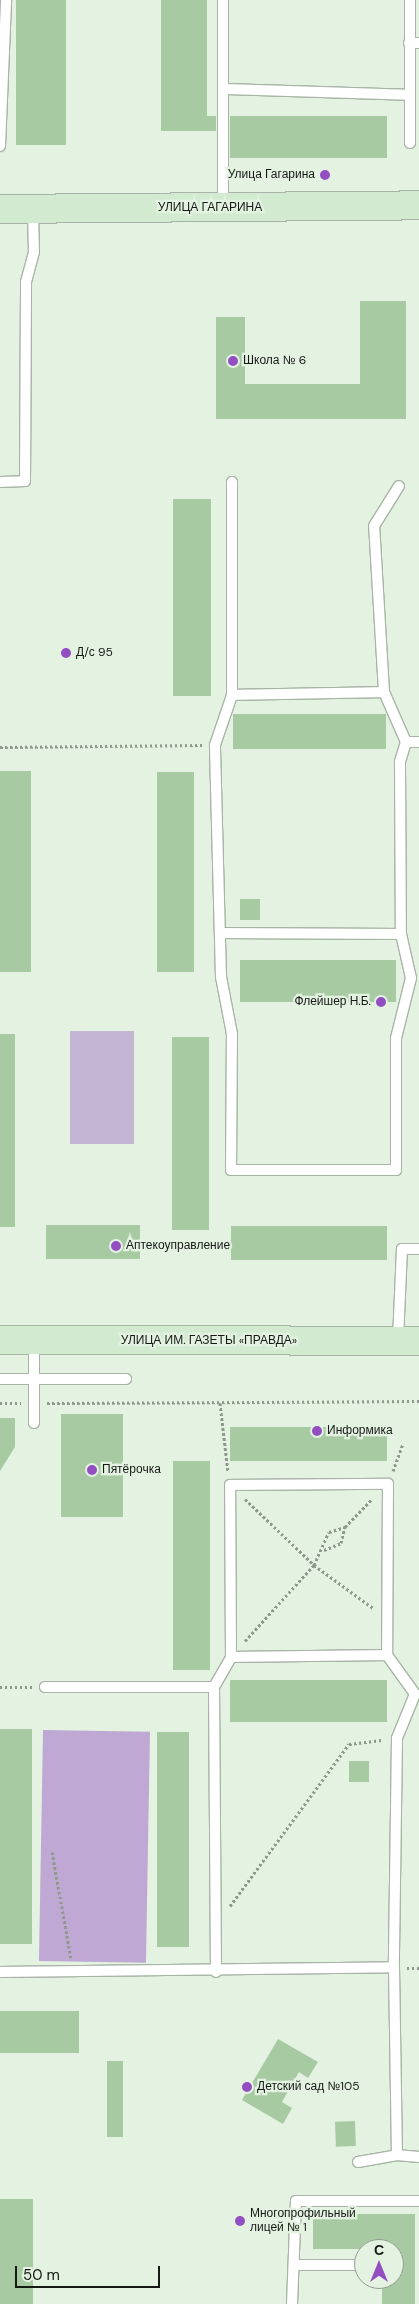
<!DOCTYPE html>
<html>
<head>
<meta charset="utf-8">
<style>
	body { margin:0 }
	#map { position:relative; width:419px; height:2304px; overflow:hidden; background:#e4f2e2; font-family:"DM Sans",sans-serif }
	div>[style] { position:absolute }
	.green>* { inset:0; background:#c5b5d4; transform-origin:0 0 }
	.forest>* { inset:0; background:#c0a8d4; transform-origin:0 0 }
	.building>* { inset:0; background:#a7caa3; transform-origin:0 0 }
	.path>* { height:3px; margin-top:-1.5px; transform-origin:0; background:repeating-linear-gradient(90deg,#8e988c 0 2.5px,transparent 0 5px) }
	.roads { filter:drop-shadow(1px 0 #a8b5a6) drop-shadow(-1px 0 #a8b5a6) drop-shadow(0 1px #a8b5a6) drop-shadow(0 -1px #a8b5a6) }
	.lane>* { height:10px; margin:-5px; padding:0 5px; transform-origin:5px; border-radius:5px; background:#fff }
	.secondary>* { height:28px; margin:-14px; padding:0 14px; transform-origin:14px; border-radius:14px; background:#d2ebd0 }
	.dots>* { width:14px; height:14px; translate:-50% -50%; box-sizing:border-box; border:2px solid #e4f2e2; border-radius:50% }
	span { translate:-50% -50%; white-space:nowrap; text-align:center; line-height:1.15; -webkit-text-stroke:4.5px #e4f2e2; paint-order:stroke }
	.poi-label { font-size:12px; color:#151a14 }
	.right { translate:-100% -50%; text-align:right }
	.left { translate:0 -50%; text-align:left }
	.street-label { font-size:12px; color:#151a14 }
	.north { position:absolute; left:354px; top:2239px; width:50px; height:50px; box-sizing:border-box; background:#e4f2e2; border:1px solid #919c90; border-radius:50%; rotate:0deg; font-size:14px; font-weight:700; line-height:20px; text-align:center; color:#151a14 }
	.north::after { content:''; display:block; margin:auto; width:18px; height:22px; background:#934ec2; clip-path:polygon(50% 0,100% 100%,50% 72%,0 100%) }
	.scale { position:absolute; left:15px; top:2266px; width:145px; height:22px; box-sizing:border-box; border:2px solid #151a14; border-top:0; padding-left:6px; font-size:15px; line-height:18px; white-space:nowrap; color:#151a14; -webkit-text-stroke:4px #e4f2e2; paint-order:stroke }
</style>
</head>
<body>
<div id="map">
	<div class="green">
		<div style="left:70px;top:1031px;width:64px;height:113px"></div>
	</div>
	<div class="forest">
		<div style="left:43px;top:1730px;width:107px;height:231px;rotate:1deg"></div>
	</div>
	<div class="building">
		<div style="left:16px;top:0;width:50px;height:145px"></div>
		<div style="clip-path:polygon(161px 0,207px 0,207px 116px,216px 116px,216px 131px,161px 131px)"></div>
		<div style="left:230px;top:116px;width:157px;height:42px"></div>
		<div style="clip-path:polygon(360px 301px,406px 301px,406px 419px,216px 419px,216px 317px,245px 317px,245px 384px,360px 384px)"></div>
		<div style="left:173px;top:499px;width:38px;height:197px"></div>
		<div style="left:233px;top:714px;width:153px;height:35px"></div>
		<div style="left:0;top:771px;width:31px;height:201px"></div>
		<div style="left:157px;top:772px;width:37px;height:200px"></div>
		<div style="left:240px;top:899px;width:20px;height:21px"></div>
		<div style="left:240px;top:960px;width:156px;height:42px"></div>
		<div style="left:0;top:1034px;width:15px;height:193px"></div>
		<div style="left:172px;top:1037px;width:37px;height:193px"></div>
		<div style="left:46px;top:1225px;width:94px;height:34px"></div>
		<div style="left:231px;top:1226px;width:156px;height:34px"></div>
		<div style="left:61px;top:1414px;width:62px;height:103px"></div>
		<div style="clip-path:polygon(0 1418px,15px 1418px,15px 1447px,0 1471px)"></div>
		<div style="left:230px;top:1427px;width:157px;height:34px"></div>
		<div style="left:173px;top:1461px;width:37px;height:209px"></div>
		<div style="left:230px;top:1680px;width:157px;height:42px"></div>
		<div style="left:0;top:1729px;width:32px;height:215px"></div>
		<div style="left:157px;top:1732px;width:32px;height:215px"></div>
		<div style="left:349px;top:1761px;width:20px;height:21px"></div>
		<div style="left:0;top:2011px;width:79px;height:42px"></div>
		<div style="clip-path:polygon(278px 2039px,318px 2062px,308px 2078px,299px 2072px,282px 2102px,292px 2108px,283px 2124px,242px 2100px)"></div>
		<div style="left:107px;top:2061px;width:16px;height:76px"></div>
		<div style="left:355px;top:2121px;width:25px;height:20px;rotate:88deg"></div>
		<div style="left:0;top:2199px;width:33px;height:105px"></div>
		<div style="clip-path:polygon(313px 2214px,415px 2214px,415px 2304px,382px 2304px,382px 2279px,394px 2279px,394px 2249px,313px 2249px)"></div>
	</div>
	<div class="path">
		<div style="left:0;top:747px;width:202px;rotate:-0.6deg"></div>
		<div style="left:0;top:1403px;width:21px"></div>
		<div style="left:47px;top:1403px;width:372px;rotate:-0.3deg"></div>
		<div style="left:220px;top:1403px;width:69px;rotate:83.4deg"></div>
		<div style="left:393px;top:1471px;width:29px;rotate:-70deg"></div>
		<div style="left:245px;top:1499px;width:95px;rotate:43.7deg"></div>
		<div style="left:314px;top:1565px;width:73px;rotate:36.1deg"></div>
		<div style="left:324px;top:1550px;width:18px;rotate:-22deg"></div>
		<div style="left:341px;top:1543px;width:16px;rotate:-76deg"></div>
		<div style="left:245px;top:1641px;width:103px;rotate:-47.8deg"></div>
		<div style="left:314px;top:1565px;width:36px;rotate:-66deg"></div>
		<div style="left:329px;top:1532px;width:17px;rotate:-17deg"></div>
		<div style="left:345px;top:1527px;width:40px;rotate:-46deg"></div>
		<div style="left:0;top:1687px;width:32px"></div>
		<div style="left:52px;top:1852px;width:109px;rotate:79.9deg"></div>
		<div style="left:230px;top:1906px;width:201px;rotate:-53.7deg"></div>
		<div style="left:349px;top:1744px;width:35px;rotate:-7deg"></div>
		<div style="left:407px;top:1968px;width:12px"></div>
	</div>
	<div class="roads">
		<div class="lane">
			<div style="left:223px;top:0;width:205px;rotate:90deg"></div>
			<div style="left:410px;top:0;width:143px;rotate:90deg"></div>
			<div style="left:409px;top:43px;width:10px"></div>
			<div style="left:223px;top:89px;width:187px;rotate:1.8deg"></div>
			<div style="left:0;top:146px;width:146px;rotate:-87.6deg"></div>
			<div style="left:0;top:482px;width:25px;rotate:-2deg"></div>
			<div style="left:25px;top:481px;width:199px;rotate:-89.7deg"></div>
			<div style="left:26px;top:282px;width:31px;rotate:-75deg"></div>
			<div style="left:34px;top:252px;width:42px;rotate:-91.4deg"></div>
			<div style="left:232px;top:482px;width:213px;rotate:90deg"></div>
			<div style="left:384px;top:692px;width:55px;rotate:66.3deg"></div>
			<div style="left:406px;top:742px;width:21px;rotate:107deg"></div>
			<div style="left:400px;top:762px;width:172px;rotate:89.7deg"></div>
			<div style="left:401px;top:934px;width:45px;rotate:77.2deg"></div>
			<div style="left:411px;top:978px;width:62px;rotate:104deg"></div>
			<div style="left:396px;top:1038px;width:132px;rotate:90deg"></div>
			<div style="left:396px;top:1170px;width:165px;rotate:180deg"></div>
			<div style="left:231px;top:1170px;width:136px;rotate:-89.6deg"></div>
			<div style="left:232px;top:1034px;width:58px;rotate:-100.9deg"></div>
			<div style="left:221px;top:977px;width:232px;rotate:-91.5deg"></div>
			<div style="left:215px;top:745px;width:53px;rotate:-71.2deg"></div>
			<div style="left:232px;top:695px;width:152px;rotate:-1.1deg"></div>
			<div style="left:384px;top:692px;width:166px;rotate:-93.4deg"></div>
			<div style="left:374px;top:526px;width:47px;rotate:-58deg"></div>
			<div style="left:406px;top:742px;width:13px"></div>
			<div style="left:221px;top:933px;width:180px;rotate:0.3deg"></div>
			<div style="left:398px;top:1340px;width:91px;rotate:-87.5deg"></div>
			<div style="left:402px;top:1249px;width:17px"></div>
			<div style="left:0;top:1379px;width:126px"></div>
			<div style="left:34px;top:1423px;width:81px;rotate:-90deg"></div>
			<div style="left:387px;top:1655px;width:48px;rotate:54.3deg"></div>
			<div style="left:415px;top:1694px;width:48px;rotate:112.2deg"></div>
			<div style="left:397px;top:1738px;width:229px;rotate:90.8deg"></div>
			<div style="left:45px;top:1687px;width:169px"></div>
			<div style="left:0;top:1972px;width:394px;rotate:-0.7deg"></div>
			<div style="left:394px;top:1967px;width:188px;rotate:89.1deg"></div>
			<div style="left:397px;top:2155px;width:22px;rotate:5deg"></div>
			<div style="left:216px;top:1972px;width:285px;rotate:-90.4deg"></div>
			<div style="left:214px;top:1687px;width:34px;rotate:-60deg"></div>
			<div style="left:231px;top:1657px;width:172px;rotate:-90.3deg"></div>
			<div style="left:230px;top:1485px;width:158px;rotate:-0.4deg"></div>
			<div style="left:388px;top:1484px;width:171px;rotate:90.3deg"></div>
			<div style="left:387px;top:1655px;width:156px;rotate:179.3deg"></div>
			<div style="left:358px;top:2162px;width:40px;rotate:-10deg"></div>
			<div style="left:295px;top:2265px;width:69px"></div>
			<div style="left:292px;top:2304px;width:103px;rotate:-87.8deg"></div>
			<div style="left:296px;top:2201px;width:123px"></div>
		</div>
		<div class="secondary">
			<div style="left:0;top:209px;width:419px;rotate:-0.5deg"></div>
			<div style="left:0;top:1340px;width:419px;rotate:0.1deg"></div>
		</div>
	</div>
	<div class="dots">
		<div style="left:325px;top:175px;background:#934ec2"></div>
		<div style="left:233px;top:361px;background:#934ec2"></div>
		<div style="left:66px;top:653px;background:#934ec2"></div>
		<div style="left:381px;top:1002px;background:#934ec2"></div>
		<div style="left:116px;top:1246px;background:#934ec2"></div>
		<div style="left:317px;top:1431px;background:#934ec2"></div>
		<div style="left:92px;top:1470px;background:#934ec2"></div>
		<div style="left:247px;top:2087px;background:#934ec2"></div>
		<div style="left:240px;top:2221px;background:#934ec2"></div>
	</div>
	<div class="poi-label">
		<span class="right" style="left:315px;top:175px">Улица Гагарина</span>
		<span class="left" style="left:243px;top:361px">Школа № 6</span>
		<span class="left" style="left:76px;top:653px">Д/с 95</span>
		<span class="right" style="left:371px;top:1002px">Флейшер Н.Б.</span>
		<span class="left" style="left:126px;top:1246px">Аптекоуправление</span>
		<span class="left" style="left:327px;top:1431px">Информика</span>
		<span class="left" style="left:102px;top:1470px">Пятёрочка</span>
		<span class="left" style="left:257px;top:2087px">Детский сад №105</span>
		<span class="left" style="left:250px;top:2221px">Многопрофильный<br>лицей № 1</span>
	</div>
	<div class="street-label">
		<span style="left:210px;top:208px">УЛИЦА ГАГАРИНА</span>
		<span style="left:209px;top:1341px">УЛИЦА ИМ. ГАЗЕТЫ «ПРАВДА»</span>
	</div>
	<div class="north">С</div>
	<div class="scale">50 m</div>
</div>
</body>
</html>
